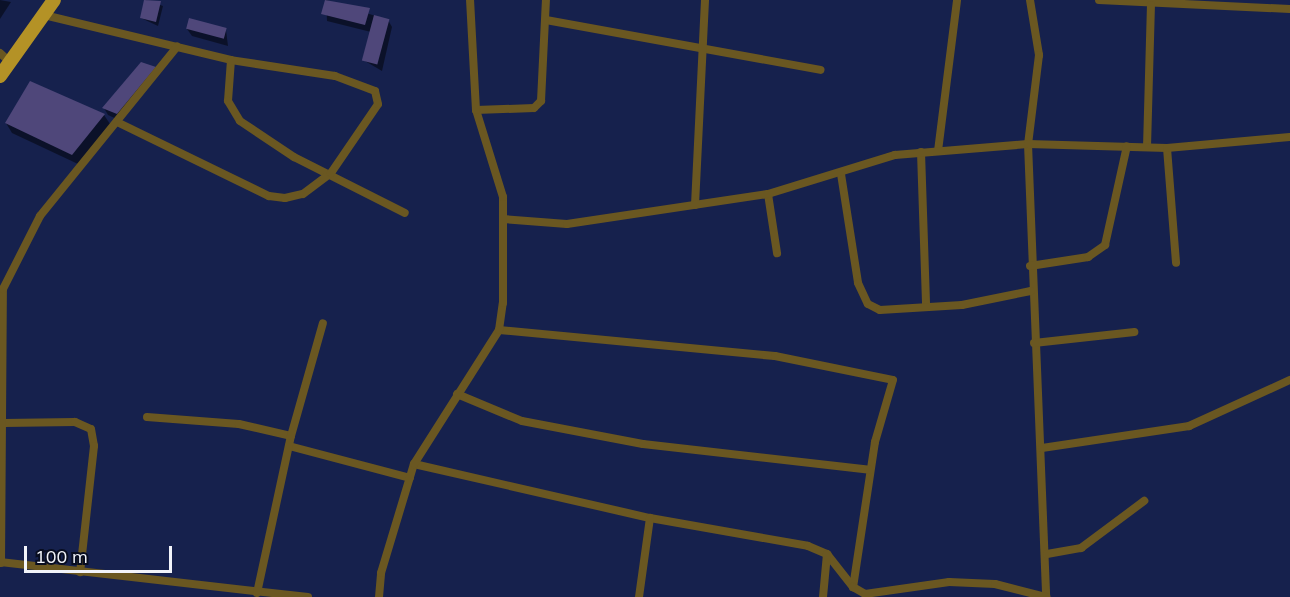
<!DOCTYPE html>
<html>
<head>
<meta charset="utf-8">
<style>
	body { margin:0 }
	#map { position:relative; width:1290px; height:597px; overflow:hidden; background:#16214d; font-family:Mulish,sans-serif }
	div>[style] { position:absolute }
	.shadow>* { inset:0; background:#0007 }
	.building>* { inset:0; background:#4f477a; transform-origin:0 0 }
	.minor>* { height:8px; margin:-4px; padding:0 4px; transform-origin:4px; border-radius:4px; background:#6a5721 }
	.trunk>* { height:14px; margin:-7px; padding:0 7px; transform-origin:7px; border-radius:7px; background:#b49226 }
	span { translate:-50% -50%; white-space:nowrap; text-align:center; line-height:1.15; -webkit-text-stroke:4.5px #080d20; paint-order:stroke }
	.scale { position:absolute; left:24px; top:546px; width:148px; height:27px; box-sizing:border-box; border:3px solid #f2f4fa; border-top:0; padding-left:8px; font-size:18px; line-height:21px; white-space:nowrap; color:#f2f4fa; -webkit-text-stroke:4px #080d20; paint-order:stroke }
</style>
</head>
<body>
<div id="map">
	<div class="shadow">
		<div style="clip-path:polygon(0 0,11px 2px,0 19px)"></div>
		<div style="clip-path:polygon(146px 0,163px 6px,158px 26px,141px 18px)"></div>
		<div style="clip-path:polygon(326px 0,388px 20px,392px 27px,382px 71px,365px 61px,371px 32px,327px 21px)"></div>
		<div style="clip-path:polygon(187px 29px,226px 30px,228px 46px,192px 36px)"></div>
		<div style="clip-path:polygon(155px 68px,121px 121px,108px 115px,104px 108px)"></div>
		<div style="clip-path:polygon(104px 115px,110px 124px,78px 164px,12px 133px,6px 123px)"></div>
	</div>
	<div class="building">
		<div style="clip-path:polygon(144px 0,161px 1px,156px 22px,140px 18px)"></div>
		<div style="clip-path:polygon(325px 0,370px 8px,365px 25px,321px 14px)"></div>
		<div style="left:374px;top:15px;width:16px;height:47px;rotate:15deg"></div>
		<div style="left:189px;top:18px;width:39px;height:11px;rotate:15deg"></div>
		<div style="clip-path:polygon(141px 62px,156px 67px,117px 114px,102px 108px)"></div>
		<div style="clip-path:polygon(30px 81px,105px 114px,72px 155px,5px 123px)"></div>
	</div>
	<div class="minor">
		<div style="left:1030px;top:0;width:56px;rotate:80.7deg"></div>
		<div style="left:1039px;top:55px;width:90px;rotate:97deg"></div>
		<div style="left:1028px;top:144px;width:453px;rotate:87.7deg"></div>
		<div style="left:1099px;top:0;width:191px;rotate:2.7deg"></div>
		<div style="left:44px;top:15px;width:192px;rotate:13.5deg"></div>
		<div style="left:231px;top:60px;width:41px;rotate:94.2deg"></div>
		<div style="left:228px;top:101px;width:23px;rotate:59deg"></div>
		<div style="left:240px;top:121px;width:65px;rotate:33.7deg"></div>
		<div style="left:294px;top:157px;width:124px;rotate:26.8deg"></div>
		<div style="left:546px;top:20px;width:279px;rotate:10.3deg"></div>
		<div style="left:0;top:53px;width:13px;rotate:42deg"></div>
		<div style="left:476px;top:110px;width:58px;rotate:-2deg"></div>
		<div style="left:534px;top:108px;width:10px;rotate:-45deg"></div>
		<div style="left:541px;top:101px;width:101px;rotate:-87.2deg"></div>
		<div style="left:117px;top:122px;width:169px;rotate:26deg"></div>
		<div style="left:269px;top:196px;width:16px;rotate:7deg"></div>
		<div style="left:285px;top:198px;width:18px;rotate:-13deg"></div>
		<div style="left:303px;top:194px;width:35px;rotate:-37deg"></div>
		<div style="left:331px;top:173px;width:83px;rotate:-55.7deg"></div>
		<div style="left:378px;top:104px;width:13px;rotate:-103deg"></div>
		<div style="left:375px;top:91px;width:43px;rotate:-159.4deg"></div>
		<div style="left:335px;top:76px;width:105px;rotate:-171.3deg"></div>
		<div style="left:1147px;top:147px;width:142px;rotate:-88.4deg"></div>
		<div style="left:1167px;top:148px;width:115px;rotate:85.5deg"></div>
		<div style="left:938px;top:151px;width:152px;rotate:-82.8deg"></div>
		<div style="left:921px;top:152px;width:154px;rotate:88.1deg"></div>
		<div style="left:841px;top:174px;width:110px;rotate:81.1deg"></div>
		<div style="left:858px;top:283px;width:23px;rotate:65deg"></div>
		<div style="left:868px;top:304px;width:13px;rotate:27deg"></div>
		<div style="left:880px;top:310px;width:82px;rotate:-3.5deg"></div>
		<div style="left:962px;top:305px;width:70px;rotate:-11.5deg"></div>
		<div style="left:768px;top:194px;width:60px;rotate:81.3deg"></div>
		<div style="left:695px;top:205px;width:205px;rotate:-87.2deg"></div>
		<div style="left:503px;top:219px;width:64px;rotate:4.5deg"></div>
		<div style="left:567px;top:224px;width:203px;rotate:-8.5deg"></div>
		<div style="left:768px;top:194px;width:133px;rotate:-17.1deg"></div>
		<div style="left:895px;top:155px;width:133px;rotate:-4.7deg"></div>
		<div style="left:1028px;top:144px;width:139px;rotate:1.6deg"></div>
		<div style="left:1167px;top:148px;width:123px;rotate:-5.1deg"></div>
		<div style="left:1030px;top:266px;width:59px;rotate:-8.8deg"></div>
		<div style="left:1088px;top:257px;width:21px;rotate:-35deg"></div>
		<div style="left:1105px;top:245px;width:101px;rotate:-77.5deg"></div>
		<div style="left:499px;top:330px;width:277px;rotate:5.4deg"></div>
		<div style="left:775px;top:356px;width:120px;rotate:11.5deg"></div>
		<div style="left:893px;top:380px;width:65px;rotate:106.2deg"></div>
		<div style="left:875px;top:442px;width:147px;rotate:98.6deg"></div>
		<div style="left:1034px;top:343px;width:101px;rotate:-6.3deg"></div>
		<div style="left:457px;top:394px;width:70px;rotate:22.6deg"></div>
		<div style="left:522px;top:421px;width:123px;rotate:10.8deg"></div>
		<div style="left:643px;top:444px;width:228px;rotate:6.5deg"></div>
		<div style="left:147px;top:417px;width:92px;rotate:4.4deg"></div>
		<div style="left:239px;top:424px;width:53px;rotate:13deg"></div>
		<div style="left:4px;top:423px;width:71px;rotate:-0.8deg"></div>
		<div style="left:75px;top:422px;width:17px;rotate:24deg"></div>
		<div style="left:91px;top:429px;width:17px;rotate:80deg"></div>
		<div style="left:94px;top:446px;width:127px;rotate:96.3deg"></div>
		<div style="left:289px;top:446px;width:125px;rotate:14.8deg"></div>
		<div style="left:1042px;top:448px;width:149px;rotate:-8.5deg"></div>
		<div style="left:1189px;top:426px;width:111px;rotate:-24.5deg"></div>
		<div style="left:414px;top:464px;width:242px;rotate:12.9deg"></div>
		<div style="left:650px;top:518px;width:160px;rotate:10deg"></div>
		<div style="left:808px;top:546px;width:21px;rotate:23deg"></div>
		<div style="left:827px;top:554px;width:42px;rotate:51.8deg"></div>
		<div style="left:853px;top:587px;width:14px;rotate:30deg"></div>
		<div style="left:865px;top:594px;width:85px;rotate:-8.1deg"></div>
		<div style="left:949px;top:582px;width:46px;rotate:2.5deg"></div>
		<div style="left:995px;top:584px;width:53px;rotate:14.3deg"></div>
		<div style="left:1047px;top:554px;width:35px;rotate:-10deg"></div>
		<div style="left:1081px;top:548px;width:79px;rotate:-36.7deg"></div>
		<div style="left:0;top:562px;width:310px;rotate:6.5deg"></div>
		<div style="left:1px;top:563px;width:274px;rotate:-89.6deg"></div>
		<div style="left:3px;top:289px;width:82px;rotate:-63.1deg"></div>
		<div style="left:40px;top:216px;width:218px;rotate:-51deg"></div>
		<div style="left:257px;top:593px;width:161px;rotate:-77.8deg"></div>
		<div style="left:291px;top:436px;width:117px;rotate:-74.2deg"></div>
		<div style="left:379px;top:597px;width:24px;rotate:-85deg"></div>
		<div style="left:381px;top:573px;width:114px;rotate:-73.2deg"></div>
		<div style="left:414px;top:464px;width:159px;rotate:-57.6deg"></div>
		<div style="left:499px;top:330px;width:27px;rotate:-82deg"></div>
		<div style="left:503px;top:303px;width:106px;rotate:-90deg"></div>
		<div style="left:503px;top:197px;width:91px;rotate:-107.2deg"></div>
		<div style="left:476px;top:110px;width:110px;rotate:-93.1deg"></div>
		<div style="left:639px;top:597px;width:80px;rotate:-82.1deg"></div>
		<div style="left:823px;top:597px;width:43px;rotate:-84.7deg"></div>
	</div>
	<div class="trunk">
		<div style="left:0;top:76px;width:93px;rotate:-54.6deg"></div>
	</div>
	<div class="scale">100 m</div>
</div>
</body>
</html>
